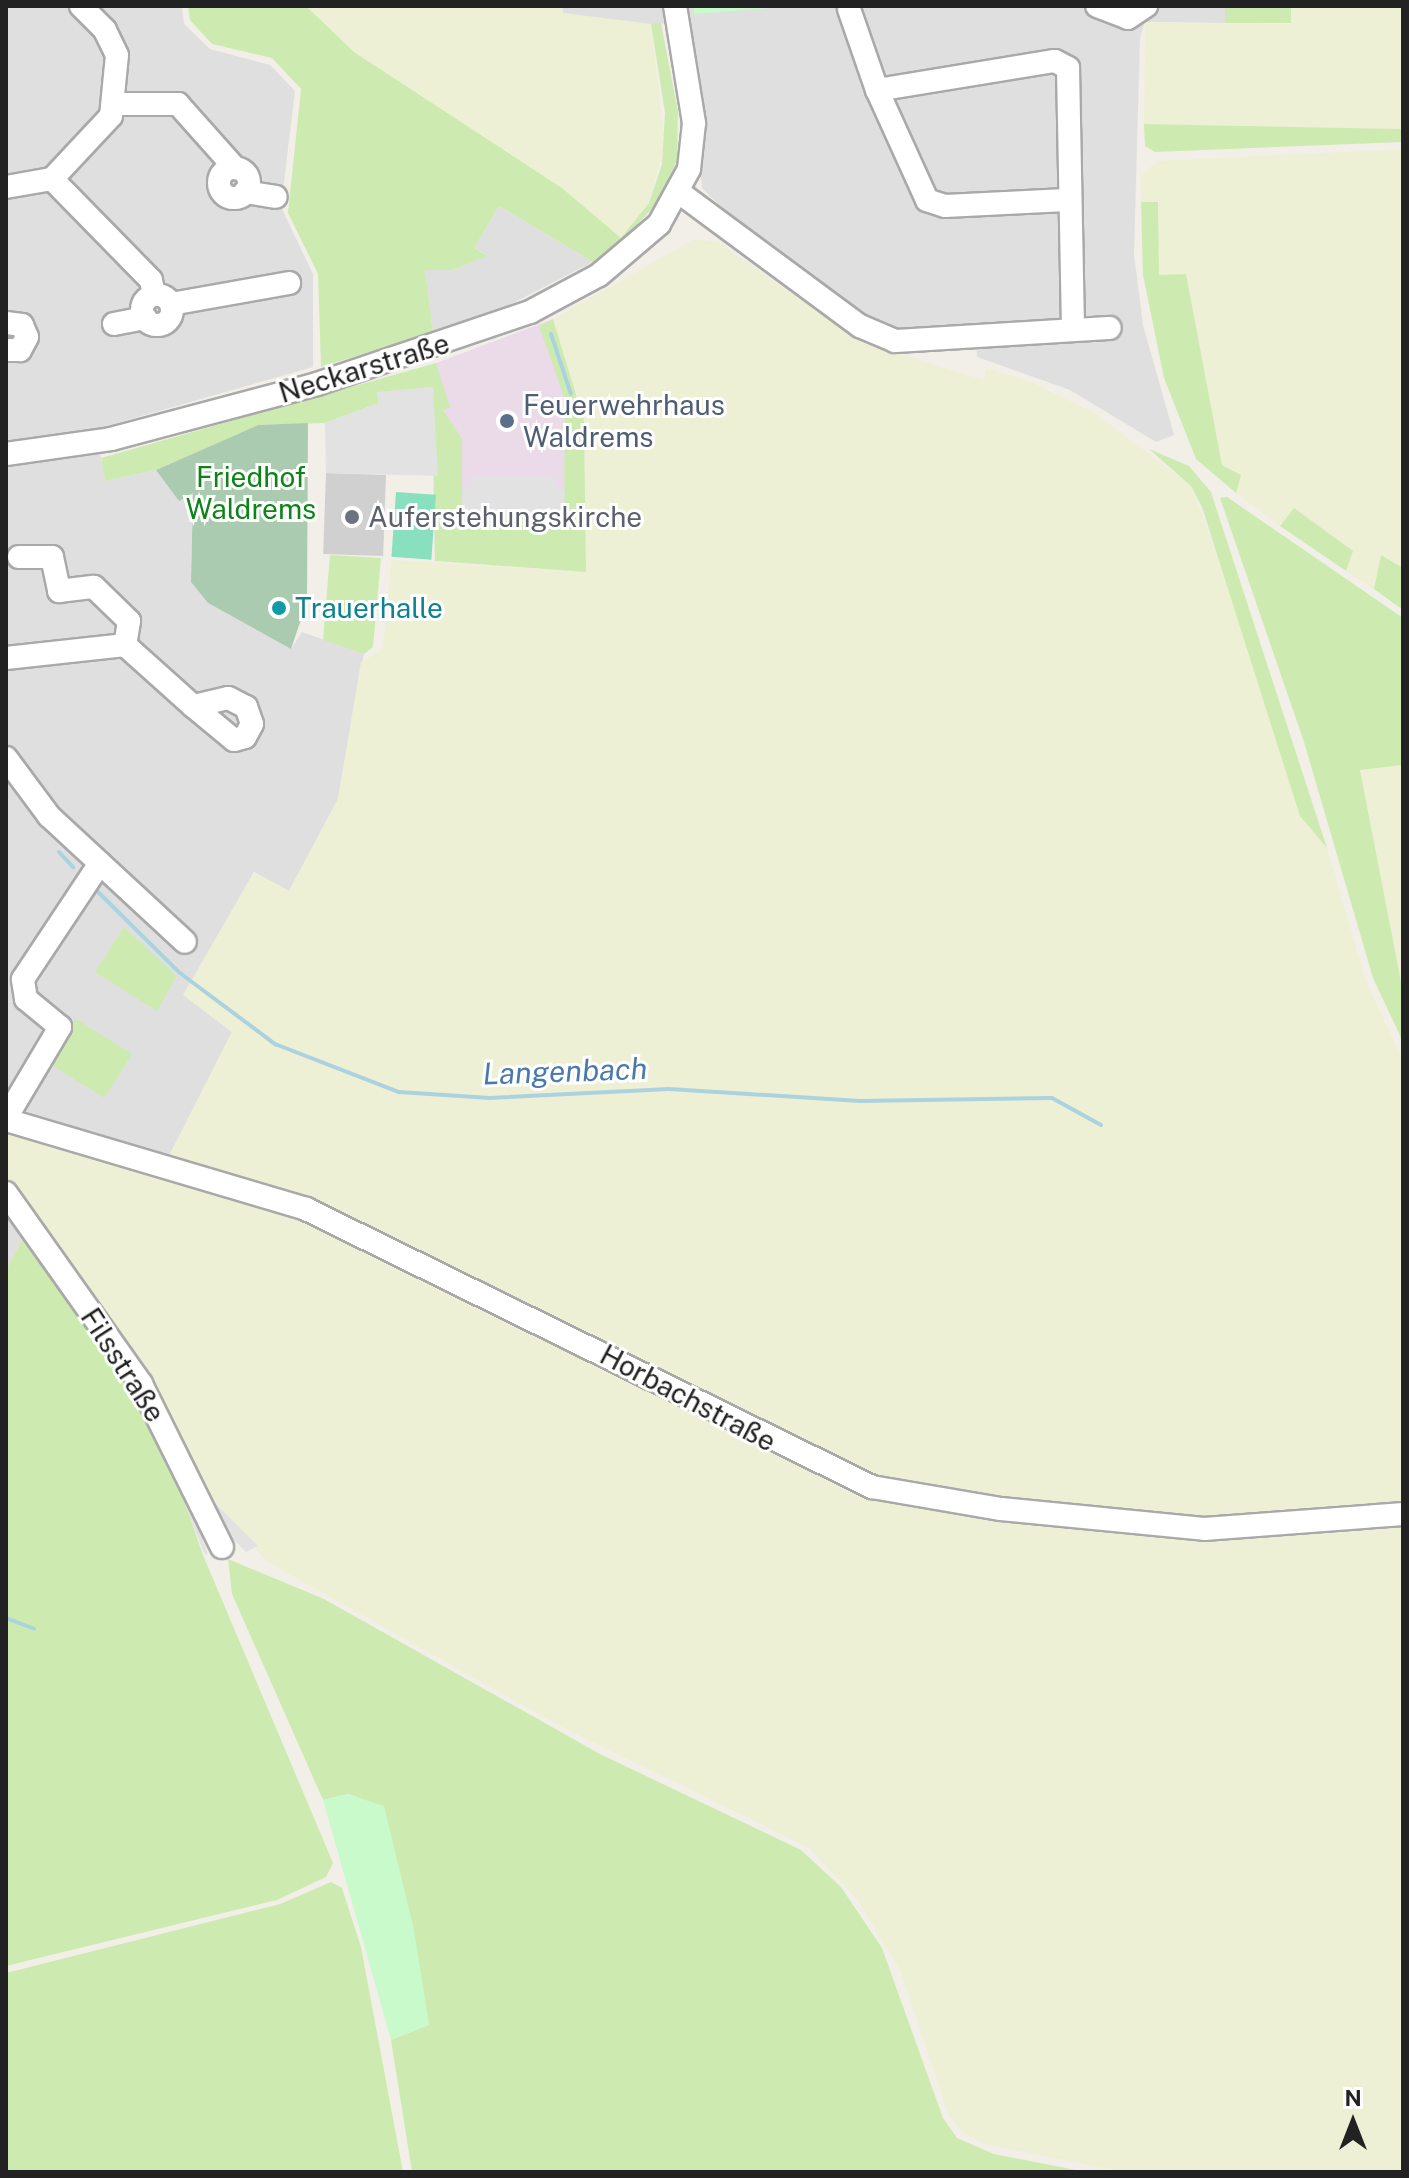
<!DOCTYPE html>
<html>
<head>
<meta charset="utf-8">
<style>
	body { margin:0 }
	#map { position:relative; width:1409px; height:2178px; overflow:hidden; background:#f2efe9; font-family:"Public Sans",sans-serif }
	div>[style] { position:absolute }
	.residential>* { inset:0; background:#e0dfdf }
	.industrial>* { inset:0; background:#ebdbe8 }
	.religious>* { inset:0; background:#d0d0d0; transform-origin:0 0 }
	.farmland>* { inset:0; background:#eef0d5 }
	.grass>* { inset:0; background:#cdebb0; transform-origin:0 0 }
	.cemetery>* { inset:0; background:#aacbaf }
	.park>* { inset:0; background:#c8facc }
	.pitch>* { inset:0; background:#88e0be; transform-origin:0 0 }
	.parking>* { inset:0; background:#e2e2e2 }
	.stream>* { height:4px; margin:-2px; padding:0 2px; transform-origin:2px; border-radius:2px; background:#aad3df }
	.roads { filter:drop-shadow(2px 0 #a9a9a9) drop-shadow(-2px 0 #a9a9a9) drop-shadow(0 2px #a9a9a9) drop-shadow(0 -2px #a9a9a9) }
	.minor>* { height:22px; margin:-11px; padding:0 11px; transform-origin:11px; border-radius:11px; background:#fff }
	.minor>.ring { margin:-11px; padding:0; box-sizing:content-box; background:none; border:22px solid #fff; border-radius:50% }
	.dots>* { width:22px; height:22px; translate:-50% -50%; box-sizing:border-box; border:4px solid #fff; border-radius:50% }
	span { translate:-50% -50%; white-space:nowrap; text-align:center; line-height:1.15; -webkit-text-stroke:6px #fff; paint-order:stroke }
	.street-label { font-size:28px; color:#222 }
	.service-label { font-size:28px; color:#4e5e75 }
	.left { translate:0 -50%; text-align:left }
	.park-label { font-size:28px; color:#0c8416 }
	.worship-label { font-size:28px; color:#5b616d }
	.culture-label { font-size:28px; color:#0d838f }
	.water-label { font-size:30px; color:#4a7aab; font-style:italic }
	.frame { position:absolute; inset:0; border:8px solid #222; pointer-events:none }
	.north { position:absolute; left:1313px; top:2082px; width:80px; height:80px; -webkit-text-stroke:6px #fff; paint-order:stroke; rotate:0deg; font-size:22px; font-weight:700; line-height:32px; text-align:center; color:#222 }
	.north::after { content:''; display:block; margin:auto; width:28px; height:36px; background:#222; clip-path:polygon(50% 0,100% 100%,50% 72%,0 100%) }
</style>
</head>
<body>
<div id="map">
	<div class="residential">
		<div style="clip-path:polygon(6px 6px,182px 6px,184px 24px,210px 49px,270px 65px,295px 91px,281px 207px,313px 274px,313px 367px,96px 429px,105px 481px,156px 470px,179px 500px,193px 492px,191px 582px,208px 603px,291px 649px,302px 632px,364px 654px,338px 799px,289px 891px,254px 872px,184px 995px,232px 1032px,168px 1158px,6px 1113px)"></div>
		<div style="clip-path:polygon(562px 6px,1225px 6px,1225px 23px,1145px 22px,1140px 38px,1134px 254px,1143px 325px,1174px 435px,1156px 442px,1070px 390px,977px 357px,975px 331px,945px 336px,874px 327px,755px 240px,702px 188px,684px 22px,637px 25px,562px 13px)"></div>
		<div style="clip-path:polygon(499px 206px,593px 262px,505px 307px,433px 332px,425px 270px,452px 270px,487px 255px,474px 248px)"></div>
		<div style="clip-path:polygon(6px 1208px,25px 1234px,6px 1270px)"></div>
	</div>
	<div class="industrial">
		<div style="clip-path:polygon(553px 319px,589px 511px,435px 561px,431px 365px)"></div>
	</div>
	<div class="religious">
		<div style="left:326px;top:473px;width:60px;height:81px;rotate:2deg"></div>
	</div>
	<div class="farmland">
		<div style="clip-path:polygon(306px 6px,562px 6px,563px 13px,651px 24px,665px 141px,649px 203px,621px 239px,562px 188px,354px 52px)"></div>
		<div style="clip-path:polygon(1291px 6px,1403px 6px,1403px 129px,1144px 124px,1145px 22px,1291px 24px)"></div>
		<div style="clip-path:polygon(1403px 149px,1403px 568px,1381px 555px,1374px 589px,1346px 571px,1352px 551px,1294px 508px,1280px 526px,1236px 493px,1241px 475px,1222px 465px,1186px 275px,1159px 275px,1158px 203px,1141px 202px,1140px 176px,1157px 161px)"></div>
		<div style="clip-path:polygon(694px 239px,718px 242px,863px 343px,984px 380px,986px 368px,1031px 382px,1095px 413px,1191px 486px,1243px 624px,1300px 816px,1327px 848px,1365px 979px,1403px 1060px,1403px 1510px,1295px 1523px,1074px 1513px,870px 1479px,307px 1202px,168px 1158px,232px 1032px,183px 995px,254px 872px,289px 891px,338px 799px,361px 662px,383px 649px,391px 560px,586px 572px,584px 421px,553px 319px)"></div>
		<div style="clip-path:polygon(1403px 765px,1403px 992px,1360px 769px)"></div>
		<div style="clip-path:polygon(6px 1126px,262px 1197px,827px 1476px,1088px 1524px,1403px 1519px,1403px 2172px,1123px 2172px,985px 2144px,963px 2133px,949px 2116px,900px 1970px,856px 1898px,809px 1848px,556px 1724px,266px 1561px,192px 1473px,6px 1185px)"></div>
	</div>
	<div class="grass">
		<div style="clip-path:polygon(188px 6px,306px 6px,354px 52px,562px 188px,621px 238px,649px 203px,662px 164px,665px 113px,651px 24px,661px 23px,678px 112px,677px 160px,657px 203px,623px 240px,593px 262px,499px 206px,474px 248px,488px 256px,452px 270px,425px 270px,433px 332px,321px 367px,318px 274px,288px 213px,301px 89px,272px 58px,212px 44px,190px 20px)"></div>
		<div style="left:1225px;top:6px;width:66px;height:17px"></div>
		<div style="clip-path:polygon(1144px 124px,1403px 129px,1403px 142px,1155px 152px,1145px 146px)"></div>
		<div style="clip-path:polygon(1141px 202px,1158px 202px,1159px 275px,1186px 274px,1222px 465px,1241px 475px,1236px 493px,1196px 459px,1164px 378px,1143px 275px)"></div>
		<div style="clip-path:polygon(553px 319px,584px 421px,586px 572px,435px 561px,433px 387px,377px 393px,379px 403px,325px 423px,258px 425px,156px 470px,105px 481px,101px 458px,436px 363px,450px 407px,443px 410px,462px 439px,462px 514px,564px 514px,565px 400px,539px 326px)"></div>
		<div style="clip-path:polygon(1149px 449px,1189px 466px,1211px 492px,1327px 848px,1300px 816px,1202px 507px,1191px 486px)"></div>
		<div style="clip-path:polygon(1227px 497px,1403px 618px,1403px 765px,1360px 770px,1403px 992px,1403px 1042px,1373px 978px,1304px 742px,1220px 498px)"></div>
		<div style="clip-path:polygon(1294px 508px,1353px 551px,1346px 571px,1280px 526px)"></div>
		<div style="clip-path:polygon(330px 555px,381px 558px,373px 647px,364px 654px,323px 640px)"></div>
		<div style="clip-path:polygon(1381px 555px,1403px 568px,1403px 610px,1374px 589px)"></div>
		<div style="clip-path:polygon(124px 927px,177px 976px,157px 1011px,95px 972px)"></div>
		<div style="left:76px;top:1019px;width:66px;height:52px;rotate:32deg"></div>
		<div style="clip-path:polygon(25px 1234px,162px 1436px,203px 1555px,333px 1863px,326px 1877px,277px 1900px,6px 1966px,6px 1270px)"></div>
		<div style="clip-path:polygon(228px 1559px,324px 1599px,600px 1754px,801px 1850px,841px 1887px,882px 1948px,943px 2118px,957px 2138px,994px 2154px,1086px 2172px,412px 2172px,391px 2040px,428px 2025px,384px 1807px,348px 1794px,323px 1800px,232px 1594px)"></div>
		<div style="clip-path:polygon(331px 1882px,342px 1888px,361px 1947px,403px 2172px,6px 2172px,6px 1973px,280px 1904px)"></div>
	</div>
	<div class="cemetery">
		<div style="clip-path:polygon(308px 423px,307px 602px,291px 649px,208px 603px,191px 582px,193px 493px,179px 501px,156px 470px,258px 425px)"></div>
	</div>
	<div class="park">
		<div style="clip-path:polygon(694px 6px,794px 6px,694px 14px)"></div>
		<div style="clip-path:polygon(347px 1794px,384px 1806px,414px 1930px,429px 2025px,391px 2040px,323px 1800px)"></div>
	</div>
	<div class="pitch">
		<div style="left:396px;top:492px;width:40px;height:65px;rotate:4deg"></div>
	</div>
	<div class="parking">
		<div style="clip-path:polygon(433px 387px,438px 476px,326px 473px,325px 423px,379px 403px,377px 392px)"></div>
		<div style="clip-path:polygon(472px 477px,555px 478px,555px 489px,565px 490px,564px 515px,462px 514px,462px 489px,471px 488px)"></div>
		<div style="clip-path:polygon(188px 1500px,208px 1554px,205px 1555px,184px 1502px)"></div>
		<div style="clip-path:polygon(214px 1502px,258px 1546px,246px 1552px,201px 1506px)"></div>
	</div>
	<div class="stream">
		<div style="left:551px;top:334px;width:63px;rotate:71.6deg"></div>
		<div style="left:59px;top:852px;width:21px;rotate:47deg"></div>
		<div style="left:93px;top:887px;width:122px;rotate:44.7deg"></div>
		<div style="left:180px;top:973px;width:119px;rotate:36.8deg"></div>
		<div style="left:275px;top:1044px;width:133px;rotate:21.2deg"></div>
		<div style="left:399px;top:1092px;width:91px;rotate:3.8deg"></div>
		<div style="left:490px;top:1098px;width:179px;rotate:-2.9deg"></div>
		<div style="left:669px;top:1089px;width:191px;rotate:3.6deg"></div>
		<div style="left:860px;top:1101px;width:192px;rotate:-0.9deg"></div>
		<div style="left:1052px;top:1098px;width:56px;rotate:28.9deg"></div>
		<div style="left:6px;top:1618px;width:30px;rotate:21deg"></div>
	</div>
	<div class="roads">
		<div class="minor">
			<div style="left:1097px;top:6px;width:33px;rotate:21deg"></div>
			<div style="left:1128px;top:18px;width:22px;rotate:-34deg"></div>
			<div style="left:849px;top:9px;width:86px;rotate:70.9deg"></div>
			<div style="left:116px;top:104px;width:62px"></div>
			<div style="left:178px;top:104px;width:86px;rotate:48.3deg"></div>
			<div class="ring" style="left:219px;top:168px;width:8px;height:8px"></div>
			<div style="left:52px;top:179px;width:141px;rotate:45.6deg"></div>
			<div style="left:151px;top:280px;width:15px;rotate:79deg"></div>
			<div style="left:6px;top:187px;width:47px;rotate:-9.9deg"></div>
			<div style="left:52px;top:179px;width:86px;rotate:-46.9deg"></div>
			<div style="left:111px;top:116px;width:61px;rotate:-84.4deg"></div>
			<div style="left:117px;top:55px;width:28px;rotate:-116deg"></div>
			<div style="left:105px;top:30px;width:34px;rotate:-135deg"></div>
			<div style="left:245px;top:192px;width:31px;rotate:9deg"></div>
			<div style="left:680px;top:193px;width:224px;rotate:36.5deg"></div>
			<div style="left:860px;top:326px;width:38px;rotate:23deg"></div>
			<div style="left:895px;top:341px;width:215px;rotate:-3.5deg"></div>
			<div style="left:1066px;top:200px;width:121px;rotate:177.2deg"></div>
			<div style="left:945px;top:206px;width:19px;rotate:-162deg"></div>
			<div style="left:927px;top:200px;width:121px;rotate:-114.4deg"></div>
			<div style="left:877px;top:90px;width:180px;rotate:-9.3deg"></div>
			<div style="left:1055px;top:61px;width:15px;rotate:28deg"></div>
			<div style="left:1068px;top:68px;width:260px;rotate:88.9deg"></div>
			<div class="ring" style="left:142px;top:295px;width:8px;height:8px"></div>
			<div style="left:171px;top:304px;width:120px;rotate:-10.1deg"></div>
			<div style="left:6px;top:323px;width:16px;rotate:7deg"></div>
			<div style="left:22px;top:325px;width:13px;rotate:67deg"></div>
			<div style="left:27px;top:337px;width:15px;rotate:118deg"></div>
			<div style="left:20px;top:350px;width:14px;rotate:180deg"></div>
			<div style="left:114px;top:324px;width:32px;rotate:-11deg"></div>
			<div style="left:6px;top:454px;width:106px;rotate:-8.1deg"></div>
			<div style="left:111px;top:439px;width:213px;rotate:-14.9deg"></div>
			<div style="left:317px;top:384px;width:225px;rotate:-18.7deg"></div>
			<div style="left:530px;top:312px;width:78px;rotate:-28.2deg"></div>
			<div style="left:599px;top:275px;width:79px;rotate:-40.4deg"></div>
			<div style="left:659px;top:224px;width:63px;rotate:-61.4deg"></div>
			<div style="left:689px;top:169px;width:46px;rotate:-83.8deg"></div>
			<div style="left:694px;top:123px;width:119px;rotate:-99.2deg"></div>
			<div style="left:19px;top:557px;width:33px"></div>
			<div style="left:52px;top:557px;width:35px;rotate:78deg"></div>
			<div style="left:59px;top:591px;width:35px;rotate:-7deg"></div>
			<div style="left:94px;top:587px;width:49px;rotate:44.2deg"></div>
			<div style="left:129px;top:621px;width:24px;rotate:99deg"></div>
			<div style="left:6px;top:658px;width:120px;rotate:-6.2deg"></div>
			<div style="left:125px;top:645px;width:91px;rotate:41.9deg"></div>
			<div style="left:193px;top:706px;width:53px;rotate:39.7deg"></div>
			<div style="left:234px;top:740px;width:11px;rotate:-15deg"></div>
			<div style="left:245px;top:737px;width:15px;rotate:-62deg"></div>
			<div style="left:252px;top:724px;width:18px;rotate:-109deg"></div>
			<div style="left:246px;top:707px;width:20px;rotate:-153deg"></div>
			<div style="left:228px;top:698px;width:36px;rotate:167deg"></div>
			<div style="left:6px;top:758px;width:72px;rotate:53.4deg"></div>
			<div style="left:49px;top:816px;width:185px;rotate:42.8deg"></div>
			<div style="left:6px;top:1118px;width:106px;rotate:-59.3deg"></div>
			<div style="left:60px;top:1027px;width:44px;rotate:-140.5deg"></div>
			<div style="left:26px;top:999px;width:20px;rotate:-99deg"></div>
			<div style="left:23px;top:979px;width:139px;rotate:-56.4deg"></div>
			<div style="left:6px;top:1120px;width:313px;rotate:16.5deg"></div>
			<div style="left:306px;top:1209px;width:631px;rotate:26.16deg"></div>
			<div style="left:872px;top:1487px;width:131px;rotate:9.7deg"></div>
			<div style="left:1001px;top:1509px;width:204px;rotate:5.6deg"></div>
			<div style="left:1204px;top:1529px;width:200px;rotate:-4.3deg"></div>
			<div style="left:6px;top:1193px;width:234px;rotate:54.7deg"></div>
			<div style="left:141px;top:1384px;width:182px;rotate:63.6deg"></div>
		</div>
	</div>
	<div class="dots">
		<div style="left:507px;top:421px;background:#5c6f8a"></div>
		<div style="left:352px;top:517px;background:#6b7280"></div>
		<div style="left:279px;top:608px;background:#0f9aa8"></div>
	</div>
	<div class="street-label">
		<span style="left:364px;top:368px;rotate:-17deg">Neckarstraße</span>
		<span style="left:123px;top:1365px;rotate:57deg">Filsstraße</span>
		<span style="left:688px;top:1398px;rotate:28deg">Horbachstraße</span>
	</div>
	<div class="service-label">
		<span class="left" style="left:523px;top:421px">Feuerwehrhaus<br>Waldrems</span>
	</div>
	<div class="park-label">
		<span style="left:251px;top:493px">Friedhof<br>Waldrems</span>
	</div>
	<div class="worship-label">
		<span class="left" style="left:368px;top:517px">Auferstehungskirche</span>
	</div>
	<div class="culture-label">
		<span class="left" style="left:295px;top:608px">Trauerhalle</span>
	</div>
	<div class="water-label">
		<span style="left:565px;top:1071px;rotate:-2deg">Langenbach</span>
	</div>
	<div class="frame"></div>
	<div class="north">N</div>
</div>
</body>
</html>
